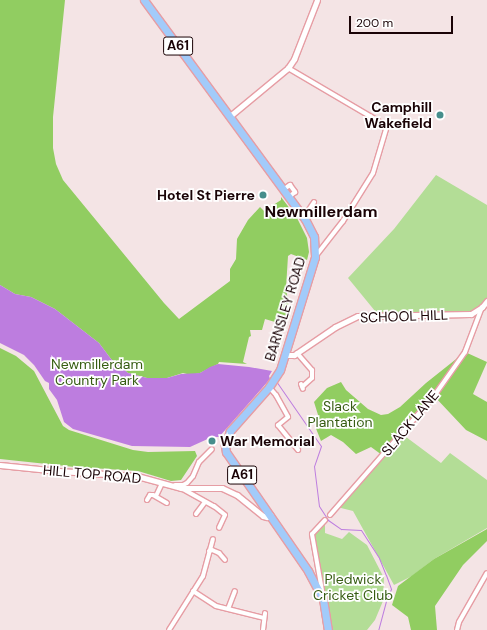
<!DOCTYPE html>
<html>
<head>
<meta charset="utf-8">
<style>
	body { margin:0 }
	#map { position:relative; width:487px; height:630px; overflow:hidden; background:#f4e4e5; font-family:"DM Sans",sans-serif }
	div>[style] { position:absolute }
	.green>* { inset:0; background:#b3dd96 }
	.forest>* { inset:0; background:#91cd61 }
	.water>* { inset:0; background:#bd7ddf }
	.stream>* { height:1px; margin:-0.5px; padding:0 0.5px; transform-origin:0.5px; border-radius:0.5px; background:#bd7ddf }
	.roads { filter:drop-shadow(1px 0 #e69da4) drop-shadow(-1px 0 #e69da4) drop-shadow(0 1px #e69da4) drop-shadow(0 -1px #e69da4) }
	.minor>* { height:4px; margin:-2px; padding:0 2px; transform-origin:2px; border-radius:2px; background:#fff }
	.tertiary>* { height:5px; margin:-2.5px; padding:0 2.5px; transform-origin:2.5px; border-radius:2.5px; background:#fff }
	.primary>* { height:7px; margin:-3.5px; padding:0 3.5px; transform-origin:3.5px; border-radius:3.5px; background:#a2cbfa }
	.dots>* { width:11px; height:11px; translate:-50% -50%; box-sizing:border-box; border:2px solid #fff; border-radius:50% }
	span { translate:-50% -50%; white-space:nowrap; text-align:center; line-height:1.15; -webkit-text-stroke:3.5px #fff; paint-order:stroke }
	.shield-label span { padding:1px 3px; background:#fff; border:1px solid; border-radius:3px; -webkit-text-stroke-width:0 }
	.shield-label { font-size:13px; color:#1a0306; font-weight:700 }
	.poi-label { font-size:14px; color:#1a0306; font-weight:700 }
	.right { translate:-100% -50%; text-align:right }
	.left { translate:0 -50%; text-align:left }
	.street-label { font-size:14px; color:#1a0306 }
	.park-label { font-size:14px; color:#375d13 }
	.quarter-label { font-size:16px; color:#1a0306; font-weight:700 }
	.scale { position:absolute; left:349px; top:16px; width:104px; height:18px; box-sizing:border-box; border:2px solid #1a0306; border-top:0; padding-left:5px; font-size:12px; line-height:14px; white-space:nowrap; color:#1a0306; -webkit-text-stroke:3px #fff; paint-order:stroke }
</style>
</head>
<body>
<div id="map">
	<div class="green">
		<div style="clip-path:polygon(436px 175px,487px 205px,487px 301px,476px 312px,370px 314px,375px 311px,348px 278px,394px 229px)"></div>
		<div style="clip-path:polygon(402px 434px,441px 463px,450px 453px,487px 480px,487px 528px,434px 559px,412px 576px,394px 585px,353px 511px,337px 507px)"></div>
		<div style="clip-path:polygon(325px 520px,325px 533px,342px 539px,349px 532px,367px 545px,384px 578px,383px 601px,375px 620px,367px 630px,328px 630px,312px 534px)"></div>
	</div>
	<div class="forest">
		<div style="clip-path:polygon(0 0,65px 0,53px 117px,53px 148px,56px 164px,63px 180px,164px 303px,179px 319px,230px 281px,230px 269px,236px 259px,237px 239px,248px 220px,260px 207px,264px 211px,281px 200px,281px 197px,297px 218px,307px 238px,309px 252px,307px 260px,291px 254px,288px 256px,286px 288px,290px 315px,289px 317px,277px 313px,275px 322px,265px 319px,262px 330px,250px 330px,251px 336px,249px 337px,243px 362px,247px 364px,219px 362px,218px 364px,200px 373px,191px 375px,183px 373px,167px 378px,147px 378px,128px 373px,111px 359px,99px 343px,55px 309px,31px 297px,15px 294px,0 285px)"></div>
		<div style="clip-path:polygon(0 348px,16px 356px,34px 371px,63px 426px,69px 430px,133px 450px,148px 452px,195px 451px,197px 456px,181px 480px,171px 481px,138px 471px,75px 467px,0 459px)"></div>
		<div style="clip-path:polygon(465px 352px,487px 362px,473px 394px,487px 402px,487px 441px,466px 430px,434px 396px,382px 455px,371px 447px,356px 454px,343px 442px,331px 435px,321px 441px,315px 426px,319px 418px,314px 402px,327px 388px,341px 382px,346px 390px,368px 409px,381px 415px,388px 414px,400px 407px,426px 383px)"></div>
		<div style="clip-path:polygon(487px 529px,487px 541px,463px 565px,435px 606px,437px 630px,411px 630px,408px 617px,392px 605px,398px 586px,434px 559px)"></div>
	</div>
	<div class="water">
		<div style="clip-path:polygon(0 285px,15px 294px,31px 297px,55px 309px,99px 343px,111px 359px,128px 373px,147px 378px,167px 378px,181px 374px,200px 373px,210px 367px,218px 364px,249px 367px,272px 371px,269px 376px,270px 379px,219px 437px,212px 437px,190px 447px,132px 446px,73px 429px,64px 422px,57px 400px,49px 389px,49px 383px,45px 381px,34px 365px,24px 355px,0 343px)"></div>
	</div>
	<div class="stream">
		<div style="left:276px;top:381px;width:79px;rotate:55.3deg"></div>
		<div style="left:321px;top:446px;width:21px;rotate:109deg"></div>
		<div style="left:314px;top:466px;width:40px;rotate:82.9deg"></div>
		<div style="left:319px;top:506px;width:17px;rotate:57deg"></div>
		<div style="left:328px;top:520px;width:16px;rotate:35deg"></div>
		<div style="left:341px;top:529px;width:20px;rotate:3deg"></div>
		<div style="left:361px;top:530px;width:33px;rotate:57deg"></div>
		<div style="left:379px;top:558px;width:18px;rotate:68deg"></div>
		<div style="left:386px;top:575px;width:15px;rotate:70deg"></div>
		<div style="left:391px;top:589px;width:13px;rotate:113deg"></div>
		<div style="left:386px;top:601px;width:30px;rotate:105deg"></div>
	</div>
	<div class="roads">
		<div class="minor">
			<div style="left:288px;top:68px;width:115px;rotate:30.4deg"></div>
			<div style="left:387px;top:126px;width:49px;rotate:106.6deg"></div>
			<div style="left:373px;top:173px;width:57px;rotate:122deg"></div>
			<div style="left:343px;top:221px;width:46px;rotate:127.9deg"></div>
			<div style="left:287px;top:187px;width:4px;rotate:-34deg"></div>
			<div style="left:290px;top:185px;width:9px;rotate:54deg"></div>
			<div style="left:295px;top:192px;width:8px;rotate:140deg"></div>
			<div style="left:304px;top:217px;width:18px;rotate:-56deg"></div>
			<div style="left:297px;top:353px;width:23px;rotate:49deg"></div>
			<div style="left:312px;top:370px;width:8px;rotate:90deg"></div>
			<div style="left:312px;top:378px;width:13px;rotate:138deg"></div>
			<div style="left:301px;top:384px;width:5px;rotate:68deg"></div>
			<div style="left:269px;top:387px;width:11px;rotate:49deg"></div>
			<div style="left:276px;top:395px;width:25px;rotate:61deg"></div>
			<div style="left:288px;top:417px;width:13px;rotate:141deg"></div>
			<div style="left:278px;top:425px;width:32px;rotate:51deg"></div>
			<div style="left:175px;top:485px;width:8px"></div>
			<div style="left:183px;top:485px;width:4px;rotate:-27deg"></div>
			<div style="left:187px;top:483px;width:9px;rotate:-49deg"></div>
			<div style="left:193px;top:476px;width:15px;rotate:-67deg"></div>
			<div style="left:199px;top:462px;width:18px;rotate:-45deg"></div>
			<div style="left:181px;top:488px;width:38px;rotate:29deg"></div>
			<div style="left:214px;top:506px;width:14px;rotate:39deg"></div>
			<div style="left:225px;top:515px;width:14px;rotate:115deg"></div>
			<div style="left:156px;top:496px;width:14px;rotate:-65deg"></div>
			<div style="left:147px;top:500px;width:6px;rotate:-59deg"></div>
			<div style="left:150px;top:495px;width:3px"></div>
			<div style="left:153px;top:495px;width:16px;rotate:30deg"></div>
			<div style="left:196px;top:514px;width:15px;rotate:-53deg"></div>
			<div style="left:330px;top:515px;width:158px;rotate:-48.8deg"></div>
			<div style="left:434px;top:396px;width:54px;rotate:-54.8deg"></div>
			<div style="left:465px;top:352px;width:48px;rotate:-69.3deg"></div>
			<div style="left:209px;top:551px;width:3px;rotate:-18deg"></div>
			<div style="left:212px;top:550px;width:8px;rotate:23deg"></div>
			<div style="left:219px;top:553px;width:9px;rotate:49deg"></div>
			<div style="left:193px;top:591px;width:27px;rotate:33deg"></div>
			<div style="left:216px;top:606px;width:49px;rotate:14deg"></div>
			<div style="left:323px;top:596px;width:63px;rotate:-100.1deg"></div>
			<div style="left:312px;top:534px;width:19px;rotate:-47deg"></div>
			<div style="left:228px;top:609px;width:19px;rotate:-69deg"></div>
			<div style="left:169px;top:630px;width:64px;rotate:-57.8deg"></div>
			<div style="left:203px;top:576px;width:38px;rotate:-75deg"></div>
			<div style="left:263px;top:630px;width:17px;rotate:-83deg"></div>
			<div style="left:457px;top:630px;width:8px;rotate:-76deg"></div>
			<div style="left:459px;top:622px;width:56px;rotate:-60.3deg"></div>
		</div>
		<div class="tertiary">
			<div style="left:230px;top:116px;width:75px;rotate:-39.6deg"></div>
			<div style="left:288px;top:68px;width:11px;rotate:-56deg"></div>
			<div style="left:294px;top:59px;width:63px;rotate:-68.7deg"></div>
			<div style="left:286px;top:355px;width:8px"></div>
			<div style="left:294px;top:355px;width:50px;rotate:-34.3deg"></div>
			<div style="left:335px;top:327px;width:25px;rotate:-26deg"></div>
			<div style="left:358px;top:316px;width:113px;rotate:-1deg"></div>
			<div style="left:471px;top:314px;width:13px;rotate:-32deg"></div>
			<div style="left:482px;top:307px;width:8px;rotate:-50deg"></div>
			<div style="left:0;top:465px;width:59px;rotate:5.8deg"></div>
			<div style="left:59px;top:471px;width:78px;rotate:3.7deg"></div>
			<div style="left:137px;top:476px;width:46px;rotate:15.3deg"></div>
			<div style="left:181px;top:488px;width:41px"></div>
			<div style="left:222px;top:488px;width:17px;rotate:25deg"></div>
			<div style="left:237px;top:495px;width:33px;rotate:39deg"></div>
			<div style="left:263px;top:516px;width:4px;rotate:14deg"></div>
			<div style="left:267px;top:517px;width:4px;rotate:-34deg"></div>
		</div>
		<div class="primary">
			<div style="left:144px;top:0;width:272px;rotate:53.7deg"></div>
			<div style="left:305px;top:219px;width:20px;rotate:63deg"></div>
			<div style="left:314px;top:237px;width:20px;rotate:87deg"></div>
			<div style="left:315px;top:257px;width:118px;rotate:107.2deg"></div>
			<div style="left:280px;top:370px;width:20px;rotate:123deg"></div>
			<div style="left:269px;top:387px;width:59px;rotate:131.6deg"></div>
			<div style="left:230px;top:431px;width:15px;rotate:110deg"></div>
			<div style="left:225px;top:445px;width:7px;rotate:82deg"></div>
			<div style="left:226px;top:452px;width:145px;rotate:55.4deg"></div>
			<div style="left:308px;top:571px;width:32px;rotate:62deg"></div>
			<div style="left:323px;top:599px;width:31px;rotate:81deg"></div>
		</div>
	</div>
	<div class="dots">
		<div style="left:440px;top:115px;background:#468e8c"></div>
		<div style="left:263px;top:195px;background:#468e8c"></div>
		<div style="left:212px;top:441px;background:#468e8c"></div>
	</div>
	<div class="shield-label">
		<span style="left:178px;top:46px">A61</span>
		<span style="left:242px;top:475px">A61</span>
	</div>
	<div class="poi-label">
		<span class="right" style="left:432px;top:115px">Camphill<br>Wakefield</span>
		<span class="right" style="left:255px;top:195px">Hotel St Pierre</span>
		<span class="left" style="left:220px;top:441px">War Memorial</span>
	</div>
	<div class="street-label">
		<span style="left:285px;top:309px;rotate:-73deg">BARNSLEY ROAD</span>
		<span style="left:404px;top:316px;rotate:-2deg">SCHOOL HILL</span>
		<span style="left:410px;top:423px;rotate:-50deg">SLACK LANE</span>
		<span style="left:92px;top:474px;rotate:5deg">HILL TOP ROAD</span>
	</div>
	<div class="park-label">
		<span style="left:97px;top:372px">Newmillerdam<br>Country Park</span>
		<span style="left:340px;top:414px">Slack<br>Plantation</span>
		<span style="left:353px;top:587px">Pledwick<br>Cricket Club</span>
	</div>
	<div class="quarter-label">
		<span style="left:321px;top:212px">Newmillerdam</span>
	</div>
	<div class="scale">200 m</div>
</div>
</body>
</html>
